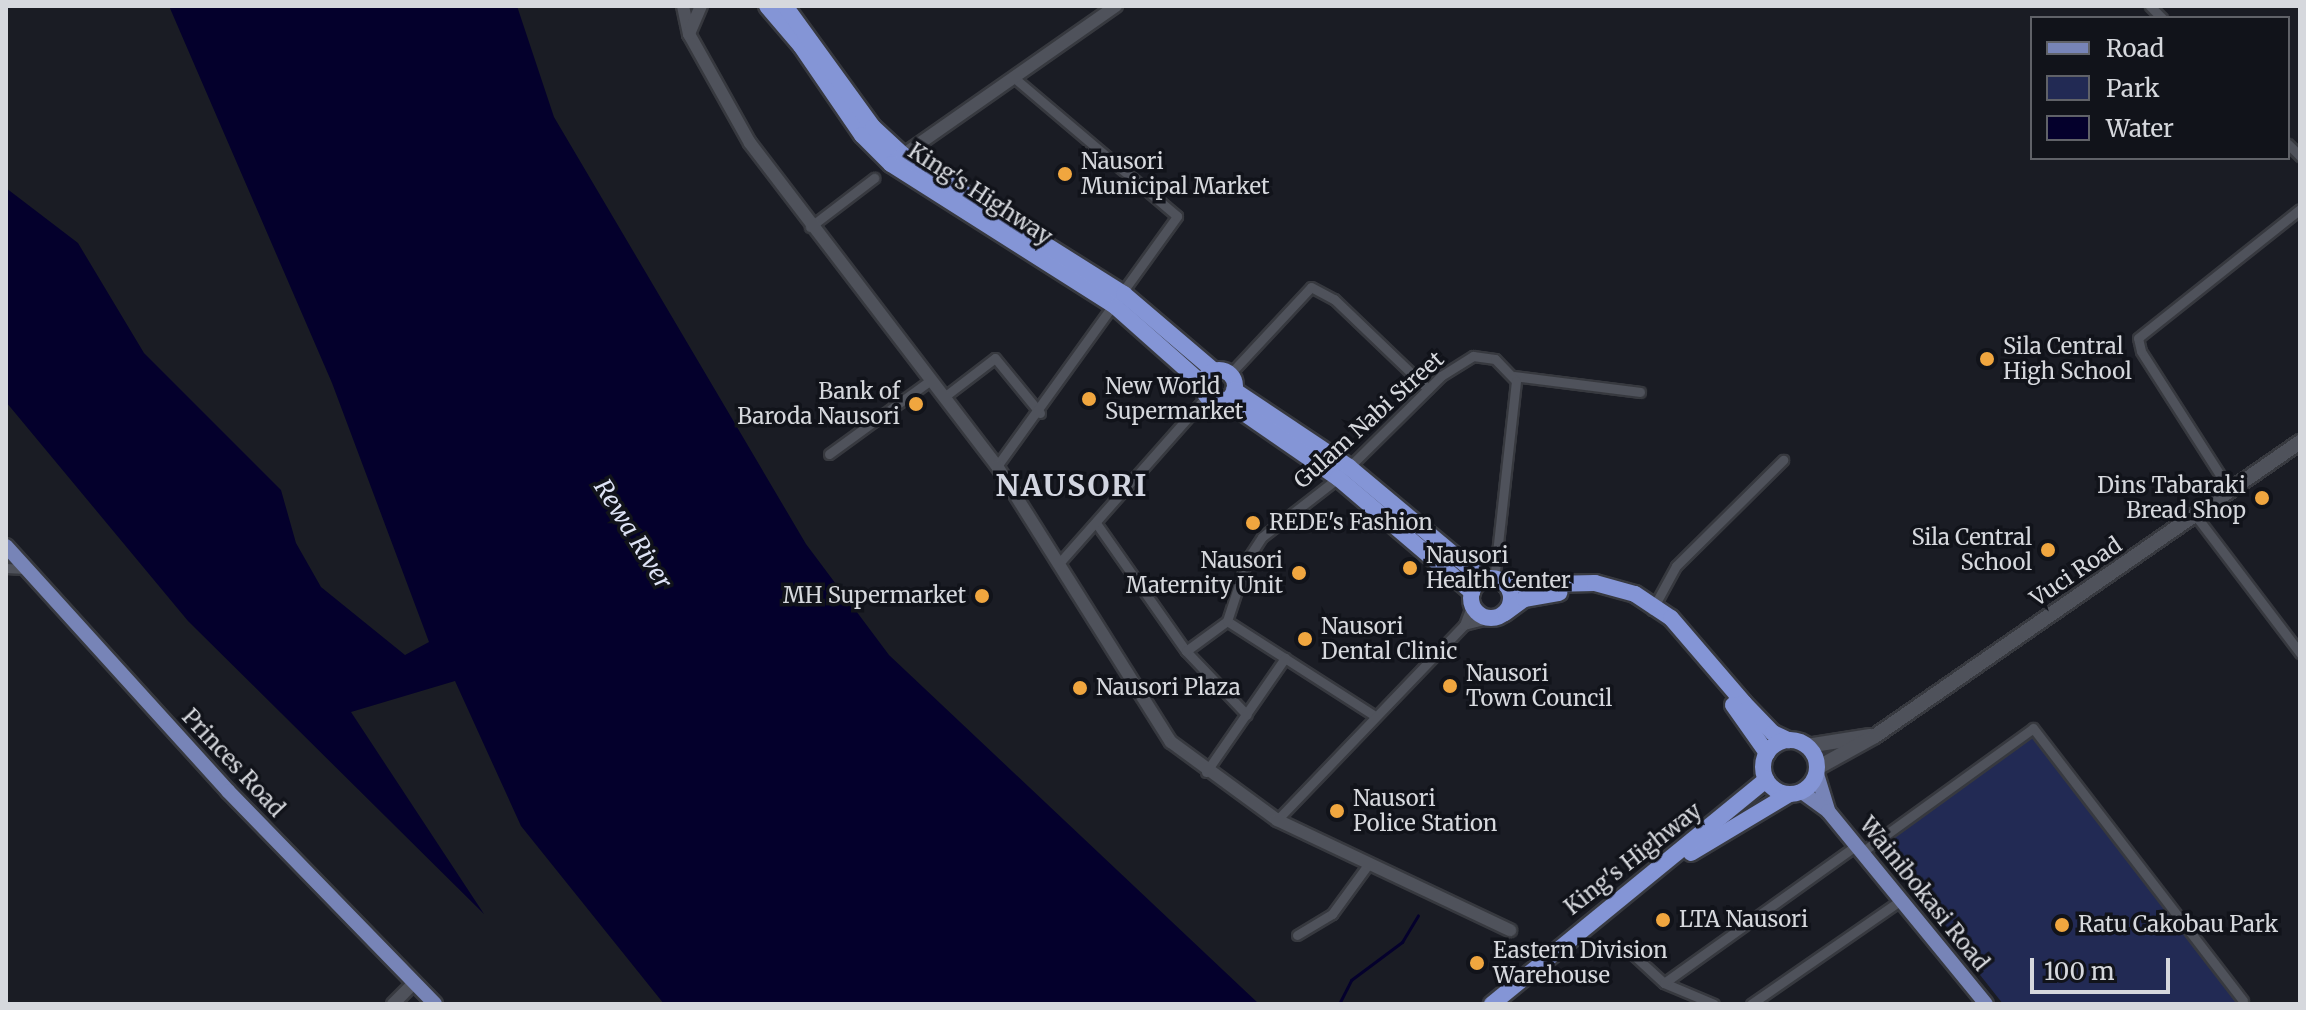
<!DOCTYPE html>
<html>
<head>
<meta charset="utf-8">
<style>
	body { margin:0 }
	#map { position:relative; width:2306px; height:1010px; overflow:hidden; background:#1a1c24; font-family:Merriweather,serif }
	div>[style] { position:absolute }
	.green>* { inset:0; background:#222a54 }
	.water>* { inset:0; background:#04002c }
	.stream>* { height:3px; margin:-1.5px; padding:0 1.5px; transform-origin:1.5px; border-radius:1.5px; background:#04002c }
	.roads { filter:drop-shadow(2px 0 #37393f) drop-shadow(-2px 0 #37393f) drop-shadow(0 2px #37393f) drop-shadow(0 -2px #37393f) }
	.minor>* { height:9px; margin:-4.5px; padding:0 4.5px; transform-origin:4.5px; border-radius:4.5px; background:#4f525b }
	.tertiary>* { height:12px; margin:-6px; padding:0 6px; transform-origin:6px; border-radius:6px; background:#4f525b }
	.secondary>* { height:14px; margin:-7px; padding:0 7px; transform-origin:7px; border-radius:7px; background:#4f525b }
	.primary>* { height:14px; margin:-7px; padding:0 7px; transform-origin:7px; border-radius:7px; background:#7784b7 }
	.trunk>* { height:16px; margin:-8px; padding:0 8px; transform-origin:8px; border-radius:8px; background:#8495d6 }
	.trunk>.ring { margin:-8px; padding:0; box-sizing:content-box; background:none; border:16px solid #8495d6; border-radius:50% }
	.dots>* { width:22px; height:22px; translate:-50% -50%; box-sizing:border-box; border:4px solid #11131a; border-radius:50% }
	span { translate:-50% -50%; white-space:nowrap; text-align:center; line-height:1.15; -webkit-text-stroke:7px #11131a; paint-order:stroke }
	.poi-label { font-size:22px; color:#d6d8dd }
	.left { translate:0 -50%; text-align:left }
	.right { translate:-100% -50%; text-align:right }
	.street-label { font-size:22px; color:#d6d8dd }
	.water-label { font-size:24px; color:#dee3f5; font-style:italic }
	.district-label { font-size:30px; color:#d2d5e0; font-weight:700; letter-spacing:2px }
	.frame { position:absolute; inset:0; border:8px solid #d6d8dd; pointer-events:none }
	.legend { position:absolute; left:2030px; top:16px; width:260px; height:144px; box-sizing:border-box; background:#11131a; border:2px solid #606268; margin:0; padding:10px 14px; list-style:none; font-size:24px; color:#d6d8dd }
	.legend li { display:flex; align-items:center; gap:16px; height:40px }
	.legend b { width:40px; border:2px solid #606268 }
	.scale { position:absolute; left:2030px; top:958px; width:140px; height:36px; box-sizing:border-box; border:4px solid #d6d8dd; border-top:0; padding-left:10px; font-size:24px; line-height:28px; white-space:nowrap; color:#d6d8dd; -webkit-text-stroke:6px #11131a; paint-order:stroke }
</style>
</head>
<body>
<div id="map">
	<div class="green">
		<div style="clip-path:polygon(2030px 730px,2245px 1004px,2003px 1004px,1879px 847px)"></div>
	</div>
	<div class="water">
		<div style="clip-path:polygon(169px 6px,517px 6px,554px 117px,806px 544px,889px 655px,1259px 1004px,664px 1004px,521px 826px,455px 681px,351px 712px,484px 914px,188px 621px,6px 402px,6px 188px,78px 243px,144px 353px,281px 490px,296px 543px,321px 587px,405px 655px,429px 642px,332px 383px)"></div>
	</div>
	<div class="stream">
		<div style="left:1339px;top:1004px;width:27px;rotate:-63deg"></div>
		<div style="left:1351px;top:980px;width:64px;rotate:-36.7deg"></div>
		<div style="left:1402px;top:942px;width:31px;rotate:-59deg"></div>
	</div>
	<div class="roads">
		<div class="minor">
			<div style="left:2150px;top:6px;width:17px;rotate:45deg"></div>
			<div style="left:2288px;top:144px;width:17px;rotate:45deg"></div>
			<div style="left:810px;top:227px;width:81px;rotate:-37.4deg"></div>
			<div style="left:1229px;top:375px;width:120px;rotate:-47deg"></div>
			<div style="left:1311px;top:287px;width:26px;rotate:28deg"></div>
			<div style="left:1334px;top:299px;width:130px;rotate:43.8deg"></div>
			<div style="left:1514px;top:376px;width:127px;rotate:7.2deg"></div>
			<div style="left:944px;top:397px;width:64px;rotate:-37.4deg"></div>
			<div style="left:995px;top:358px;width:71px;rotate:50.7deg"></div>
			<div style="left:829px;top:454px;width:126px;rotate:-36deg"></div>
			<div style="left:997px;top:466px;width:308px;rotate:-54.2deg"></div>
			<div style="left:1177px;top:216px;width:215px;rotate:-139.7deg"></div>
			<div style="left:2231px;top:492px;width:167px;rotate:-122.6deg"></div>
			<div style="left:2141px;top:351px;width:13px;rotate:-103deg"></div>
			<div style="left:2138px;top:338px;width:207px;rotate:-38.5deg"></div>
			<div style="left:2196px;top:516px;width:172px;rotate:52.8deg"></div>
			<div style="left:1096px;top:523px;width:156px;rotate:54.9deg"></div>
			<div style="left:1186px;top:651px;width:88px;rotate:46.4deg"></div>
			<div style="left:1061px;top:561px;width:220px;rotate:-48.5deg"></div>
			<div style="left:6px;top:568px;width:22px;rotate:3deg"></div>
			<div style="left:1652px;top:610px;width:50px;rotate:-61.4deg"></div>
			<div style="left:1676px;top:566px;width:151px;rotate:-44.7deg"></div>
			<div style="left:1227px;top:621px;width:176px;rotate:32.7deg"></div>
			<div style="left:1464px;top:625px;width:29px;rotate:-14deg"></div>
			<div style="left:1186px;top:651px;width:51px;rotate:-36.2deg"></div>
			<div style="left:1227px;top:621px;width:64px;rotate:-71.8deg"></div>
			<div style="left:1247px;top:560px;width:27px;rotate:-57deg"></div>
			<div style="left:1262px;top:537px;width:96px;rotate:-37.8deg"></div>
			<div style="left:1338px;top:478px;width:145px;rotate:-44.7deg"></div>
			<div style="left:1441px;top:376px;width:38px;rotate:-32deg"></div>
			<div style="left:1473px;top:356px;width:22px;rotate:8deg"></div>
			<div style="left:1495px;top:359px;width:30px;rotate:46deg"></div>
			<div style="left:1516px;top:381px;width:199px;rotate:96.3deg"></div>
			<div style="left:1206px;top:772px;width:139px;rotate:-55.3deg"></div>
			<div style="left:1277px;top:820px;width:270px;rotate:-46.2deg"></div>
			<div style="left:1464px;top:625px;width:22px;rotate:-69deg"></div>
			<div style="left:1862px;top:852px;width:211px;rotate:-35.9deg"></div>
			<div style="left:2033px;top:728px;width:344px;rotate:52.4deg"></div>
			<div style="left:1297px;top:935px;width:41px;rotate:-31deg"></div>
			<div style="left:1332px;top:914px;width:59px;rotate:-53.9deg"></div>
			<div style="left:1627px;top:949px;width:50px;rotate:42.6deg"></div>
			<div style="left:1664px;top:983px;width:54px;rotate:22.8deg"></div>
			<div style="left:1664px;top:983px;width:237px;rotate:-35.6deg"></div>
			<div style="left:1751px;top:1004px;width:183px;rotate:-34.7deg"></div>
		</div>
		<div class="tertiary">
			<div style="left:683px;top:6px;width:29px;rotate:78deg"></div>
			<div style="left:689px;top:34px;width:125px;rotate:60.8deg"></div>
			<div style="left:750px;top:143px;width:407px;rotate:52.6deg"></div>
			<div style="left:997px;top:466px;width:326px;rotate:57.8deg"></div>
			<div style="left:1171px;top:742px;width:132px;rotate:36.3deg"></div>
			<div style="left:1277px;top:820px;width:258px;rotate:25.3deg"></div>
			<div style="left:689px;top:34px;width:30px;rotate:-67deg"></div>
			<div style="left:903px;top:155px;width:260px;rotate:-35deg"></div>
			<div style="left:393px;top:1004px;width:30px;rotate:-45deg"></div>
		</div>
		<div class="secondary">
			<div style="left:1807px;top:746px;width:64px;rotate:-9deg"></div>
			<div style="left:1817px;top:768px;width:66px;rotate:-28.9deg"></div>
			<div style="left:1875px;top:736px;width:517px;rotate:-34.67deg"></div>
		</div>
		<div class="primary">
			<div style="left:6px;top:546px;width:331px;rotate:47.8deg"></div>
			<div style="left:228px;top:791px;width:297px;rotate:45.8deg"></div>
			<div style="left:1817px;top:774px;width:39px;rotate:73deg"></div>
			<div style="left:1802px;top:792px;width:32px;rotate:36deg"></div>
			<div style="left:1828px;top:811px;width:249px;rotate:50.7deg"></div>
		</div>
		<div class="trunk">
			<div style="left:767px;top:6px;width:52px;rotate:49.6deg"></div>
			<div style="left:801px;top:46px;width:108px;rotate:55.6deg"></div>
			<div style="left:862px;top:135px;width:41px;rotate:45deg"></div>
			<div style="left:891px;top:164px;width:267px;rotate:32.4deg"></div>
			<div style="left:1116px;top:307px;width:118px;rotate:41.6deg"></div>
			<div style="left:785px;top:6px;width:150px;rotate:54deg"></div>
			<div style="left:873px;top:127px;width:41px;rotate:43deg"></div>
			<div style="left:903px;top:155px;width:261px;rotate:32.2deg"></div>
			<div style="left:1124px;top:294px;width:118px;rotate:40.5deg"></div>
			<div class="ring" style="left:1203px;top:370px;width:16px;height:16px"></div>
			<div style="left:1234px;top:390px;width:138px;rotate:33.8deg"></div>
			<div style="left:1349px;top:467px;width:176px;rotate:39.9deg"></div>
			<div style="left:1225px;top:400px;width:137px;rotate:34.6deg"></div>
			<div style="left:1338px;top:478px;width:176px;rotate:40.4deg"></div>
			<div class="ring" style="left:1471px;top:578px;width:24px;height:24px"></div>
			<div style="left:1506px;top:585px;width:89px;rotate:-1.3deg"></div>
			<div style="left:1595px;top:583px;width:41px;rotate:15.4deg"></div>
			<div style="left:1635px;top:594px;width:43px;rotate:33.7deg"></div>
			<div style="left:1671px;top:618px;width:112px;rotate:49.3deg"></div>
			<div style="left:1744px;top:703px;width:42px;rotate:46deg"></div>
			<div style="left:1773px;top:733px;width:17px;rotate:25deg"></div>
			<div style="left:1505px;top:613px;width:24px;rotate:-36deg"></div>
			<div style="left:1524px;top:599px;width:36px;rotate:-10deg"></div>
			<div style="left:1733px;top:705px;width:59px;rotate:54.7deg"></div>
			<div class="ring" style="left:1763px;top:740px;width:38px;height:38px"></div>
			<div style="left:1691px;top:853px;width:114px;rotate:-31deg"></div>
			<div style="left:1492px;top:1004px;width:354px;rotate:-39.3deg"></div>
		</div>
	</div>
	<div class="dots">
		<div style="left:1065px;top:174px;background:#f0a63f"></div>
		<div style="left:1987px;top:359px;background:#f0a63f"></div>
		<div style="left:1089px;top:399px;background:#f0a63f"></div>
		<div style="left:916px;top:404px;background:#f0a63f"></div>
		<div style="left:2262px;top:498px;background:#f0a63f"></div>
		<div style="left:1253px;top:523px;background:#f0a63f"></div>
		<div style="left:2048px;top:550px;background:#f0a63f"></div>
		<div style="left:1410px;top:568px;background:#f0a63f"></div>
		<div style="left:1299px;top:573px;background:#f0a63f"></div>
		<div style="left:982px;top:596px;background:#f0a63f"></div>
		<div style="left:1305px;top:639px;background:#f0a63f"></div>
		<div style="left:1450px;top:686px;background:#f0a63f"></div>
		<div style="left:1080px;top:688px;background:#f0a63f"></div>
		<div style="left:1337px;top:811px;background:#f0a63f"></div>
		<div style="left:1663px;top:920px;background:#f0a63f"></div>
		<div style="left:2062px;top:925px;background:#f0a63f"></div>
		<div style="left:1477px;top:963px;background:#f0a63f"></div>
	</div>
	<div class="poi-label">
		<span class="left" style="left:1081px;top:174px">Nausori<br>Municipal Market</span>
		<span class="left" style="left:2003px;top:359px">Sila Central<br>High School</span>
		<span class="left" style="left:1105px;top:399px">New World<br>Supermarket</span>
		<span class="right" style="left:900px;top:404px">Bank of<br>Baroda Nausori</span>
		<span class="right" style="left:2246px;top:498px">Dins Tabaraki<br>Bread Shop</span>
		<span class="left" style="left:1269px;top:523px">REDE's Fashion</span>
		<span class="right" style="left:2032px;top:550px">Sila Central<br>School</span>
		<span class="left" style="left:1426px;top:568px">Nausori<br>Health Center</span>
		<span class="right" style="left:1283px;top:573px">Nausori<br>Maternity Unit</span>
		<span class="right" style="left:966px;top:596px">MH Supermarket</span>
		<span class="left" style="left:1321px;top:639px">Nausori<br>Dental Clinic</span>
		<span class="left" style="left:1466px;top:686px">Nausori<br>Town Council</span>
		<span class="left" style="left:1096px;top:688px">Nausori Plaza</span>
		<span class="left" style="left:1353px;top:811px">Nausori<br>Police Station</span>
		<span class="left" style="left:1679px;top:920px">LTA Nausori</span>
		<span class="left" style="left:2078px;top:925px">Ratu Cakobau Park</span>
		<span class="left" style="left:1493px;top:963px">Eastern Division<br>Warehouse</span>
	</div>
	<div class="street-label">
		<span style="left:980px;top:194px;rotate:33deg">King's Highway</span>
		<span style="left:1369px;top:420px;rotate:-42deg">Gulam Nabi Street</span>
		<span style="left:2076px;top:572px;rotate:-34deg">Vuci Road</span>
		<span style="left:233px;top:763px;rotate:47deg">Princes Road</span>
		<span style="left:1633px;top:859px;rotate:-38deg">King's Highway</span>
		<span style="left:1924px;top:894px;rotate:51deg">Wainibokasi Road</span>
	</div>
	<div class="water-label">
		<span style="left:633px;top:534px;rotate:58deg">Rewa River</span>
	</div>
	<div class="district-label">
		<span style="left:1072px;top:485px">NAUSORI</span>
	</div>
	<div class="frame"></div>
	<ul class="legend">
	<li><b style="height:10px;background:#7784b7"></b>Road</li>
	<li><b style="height:22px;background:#222a54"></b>Park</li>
	<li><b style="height:22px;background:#04002c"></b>Water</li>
	</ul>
	<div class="scale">100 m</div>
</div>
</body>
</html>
